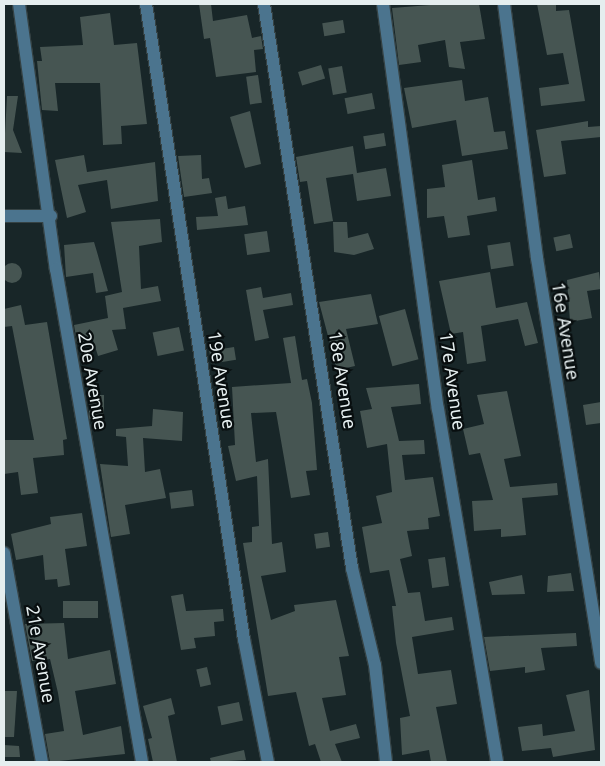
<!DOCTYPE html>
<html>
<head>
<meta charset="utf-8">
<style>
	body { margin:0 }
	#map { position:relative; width:605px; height:766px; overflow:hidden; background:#182628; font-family:"Noto Sans",sans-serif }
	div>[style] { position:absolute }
	.building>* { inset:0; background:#465552; transform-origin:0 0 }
	.round { border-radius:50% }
	.roads { filter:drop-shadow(1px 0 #354244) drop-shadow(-1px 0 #354244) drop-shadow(0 1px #354244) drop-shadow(0 -1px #354244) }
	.minor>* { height:12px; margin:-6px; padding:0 6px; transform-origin:6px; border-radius:6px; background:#4b748e }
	span { translate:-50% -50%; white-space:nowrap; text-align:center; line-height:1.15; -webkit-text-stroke:4.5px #080e0f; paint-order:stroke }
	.street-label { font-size:18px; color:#e5eeef }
	.frame { position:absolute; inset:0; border:5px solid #e5eeef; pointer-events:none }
</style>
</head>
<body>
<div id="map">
	<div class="building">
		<div style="clip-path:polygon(199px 4px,211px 4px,213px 21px,247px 15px,252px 38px,261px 36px,263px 49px,254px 50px,256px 72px,216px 77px,210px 38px,204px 39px)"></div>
		<div style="clip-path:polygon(443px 4px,479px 4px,485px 39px,460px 42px,465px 69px,449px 67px,445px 40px,418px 45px,421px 62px,399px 65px,392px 8px)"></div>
		<div style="clip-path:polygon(537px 4px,556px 4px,556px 11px,569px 10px,585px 101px,541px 106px,539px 88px,569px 84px,563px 53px,547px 55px)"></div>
		<div style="clip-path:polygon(110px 13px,114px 45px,137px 43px,147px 124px,121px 126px,122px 144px,103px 145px,100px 83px,55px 83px,58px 111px,42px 110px,37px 61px,42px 61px,40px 47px,83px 45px,80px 17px)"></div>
		<div style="left:343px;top:20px;width:13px;height:21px;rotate:81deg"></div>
		<div style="left:321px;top:65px;width:14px;height:24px;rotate:73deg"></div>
		<div style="left:342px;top:66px;width:27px;height:14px;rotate:80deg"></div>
		<div style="left:258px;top:75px;width:28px;height:12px;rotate:82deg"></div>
		<div style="clip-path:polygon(462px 80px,465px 101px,488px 97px,494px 132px,505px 131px,508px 149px,462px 156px,456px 120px,412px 128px,404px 88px)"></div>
		<div style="left:372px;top:93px;width:16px;height:28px;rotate:79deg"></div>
		<div style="clip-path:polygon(7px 96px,18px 96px,13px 130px,22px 153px,4px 152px)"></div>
		<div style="clip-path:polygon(250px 111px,261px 164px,245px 168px,230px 117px)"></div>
		<div style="clip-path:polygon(588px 121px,588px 127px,601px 126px,601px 137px,561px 141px,566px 174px,544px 177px,536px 130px)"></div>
		<div style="left:384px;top:133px;width:13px;height:21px;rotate:81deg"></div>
		<div style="clip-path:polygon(353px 146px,357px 173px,386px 168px,391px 196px,357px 201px,353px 174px,326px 178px,333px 221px,314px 224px,307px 181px,300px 182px,296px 157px)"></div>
		<div style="clip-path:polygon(84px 155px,87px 172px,155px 162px,158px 201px,111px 209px,107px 180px,78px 185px,86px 212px,67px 218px,55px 160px)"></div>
		<div style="clip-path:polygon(201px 155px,202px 179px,209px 178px,212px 193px,184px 197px,178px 156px)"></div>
		<div style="clip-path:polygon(472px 160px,478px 200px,495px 197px,497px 211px,467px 216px,470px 235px,448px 238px,444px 216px,427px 218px,427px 189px,445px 187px,442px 165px)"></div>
		<div style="clip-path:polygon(226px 196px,228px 209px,245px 206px,248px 225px,197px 230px,196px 217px,218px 216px,215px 198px)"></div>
		<div style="clip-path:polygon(160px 219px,162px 242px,139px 246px,141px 289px,158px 286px,161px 301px,123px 308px,126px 329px,112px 330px,118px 350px,98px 356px,93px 340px,77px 343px,74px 325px,108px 318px,105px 296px,122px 292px,111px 222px)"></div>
		<div style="clip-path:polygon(333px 222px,347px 222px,348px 238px,368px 233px,374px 249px,354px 255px,334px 252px)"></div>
		<div style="left:267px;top:231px;width:21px;height:23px;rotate:82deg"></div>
		<div style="left:570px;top:234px;width:14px;height:17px;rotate:78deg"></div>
		<div style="clip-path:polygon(94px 242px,97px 252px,108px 291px,96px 293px,93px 273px,66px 277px,64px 245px)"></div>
		<div style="left:510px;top:242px;width:24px;height:23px;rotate:81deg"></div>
		<div class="round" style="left:2px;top:263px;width:20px;height:20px"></div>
		<div style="clip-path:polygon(490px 272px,496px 308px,527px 302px,538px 343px,525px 346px,518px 319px,481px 326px,486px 361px,467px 364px,463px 332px,451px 334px,439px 281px)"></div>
		<div style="clip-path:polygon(599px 272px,601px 289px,587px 291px,592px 318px,570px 322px,567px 280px)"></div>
		<div style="clip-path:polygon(261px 287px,263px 298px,291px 293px,293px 305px,263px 310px,269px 338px,255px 341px,246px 290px)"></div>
		<div style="clip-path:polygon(371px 294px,378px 324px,346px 329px,355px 366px,337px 370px,319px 302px)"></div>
		<div style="clip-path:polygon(21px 305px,25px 325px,47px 322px,67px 439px,63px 440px,64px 455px,33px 458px,38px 493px,21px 495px,18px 472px,4px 474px,4px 440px,34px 440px,12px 326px,4px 327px,4px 309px)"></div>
		<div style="left:405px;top:309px;width:52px;height:27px;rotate:75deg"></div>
		<div style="left:179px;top:327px;width:24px;height:27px;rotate:78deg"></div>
		<div style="clip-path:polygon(295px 336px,302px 380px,307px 379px,312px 403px,317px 470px,306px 471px,310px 495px,291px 498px,276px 412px,251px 413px,256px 462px,268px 459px,272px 544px,282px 542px,286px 572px,261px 576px,271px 620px,295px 611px,294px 605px,336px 600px,349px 656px,339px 657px,346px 695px,322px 698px,330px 731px,356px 724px,360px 738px,335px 744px,342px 762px,321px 762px,315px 744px,309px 746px,296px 692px,268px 696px,243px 543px,252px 542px,252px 527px,259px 526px,257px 476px,236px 481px,228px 446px,235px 445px,232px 387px,291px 383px,283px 338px)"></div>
		<div style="left:234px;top:347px;width:13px;height:25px;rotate:81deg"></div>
		<div style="clip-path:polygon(419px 384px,421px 404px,391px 407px,399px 441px,424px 440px,425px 454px,402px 455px,405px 480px,433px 477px,440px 516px,428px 518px,429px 529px,407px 531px,412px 556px,400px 559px,408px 593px,420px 592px,425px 621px,452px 617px,454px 630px,412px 637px,418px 674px,451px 670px,457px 704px,436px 707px,447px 762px,431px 762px,429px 750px,402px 755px,400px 718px,410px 716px,396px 643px,392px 606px,396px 606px,389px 570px,370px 573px,362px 527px,382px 523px,376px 496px,392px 492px,387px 444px,367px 448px,360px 411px,372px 409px,366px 388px)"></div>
		<div style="clip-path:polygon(507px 391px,521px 456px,504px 459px,510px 487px,557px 483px,558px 495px,522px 498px,526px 535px,501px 537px,501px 529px,474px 531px,472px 501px,493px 500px,480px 453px,469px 455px,463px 429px,484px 424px,477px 395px)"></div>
		<div style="left:89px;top:395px;width:15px;height:24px"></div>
		<div style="clip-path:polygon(601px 402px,601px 423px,586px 425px,583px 405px)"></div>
		<div style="clip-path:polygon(153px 409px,183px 412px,182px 441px,143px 438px,145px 472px,160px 469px,166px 498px,125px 505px,130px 534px,111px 537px,100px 464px,128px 466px,126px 437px,116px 436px,116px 429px,152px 426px)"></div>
		<div style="left:192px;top:490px;width:16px;height:23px;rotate:83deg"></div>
		<div style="clip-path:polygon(82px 513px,87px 546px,65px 549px,70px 585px,58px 587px,57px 579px,45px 580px,43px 555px,16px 560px,11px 534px,51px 524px,50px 517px)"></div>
		<div style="left:328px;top:532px;width:15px;height:14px;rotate:82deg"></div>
		<div style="left:445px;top:557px;width:29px;height:17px;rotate:82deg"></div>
		<div style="clip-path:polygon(571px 573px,574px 591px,547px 592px,548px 576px)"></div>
		<div style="clip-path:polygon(522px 575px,525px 594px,492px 595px,489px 582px)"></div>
		<div style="clip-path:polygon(183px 594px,186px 611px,223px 609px,224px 621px,214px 622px,215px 636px,194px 638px,196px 648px,181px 650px,171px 596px)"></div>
		<div style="left:98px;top:601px;width:17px;height:35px;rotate:90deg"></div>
		<div style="clip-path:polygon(64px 623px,68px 659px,110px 650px,116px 684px,75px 691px,83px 735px,121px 726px,125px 754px,50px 762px,45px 734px,64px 731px,58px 693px,50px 659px,32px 661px,25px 624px)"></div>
		<div style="clip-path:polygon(576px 633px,577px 646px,541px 648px,545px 670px,525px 673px,525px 667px,490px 671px,484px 637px)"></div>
		<div style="left:207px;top:667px;width:18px;height:11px;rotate:77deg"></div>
		<div style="clip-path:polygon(589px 690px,595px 750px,553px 757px,551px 748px,522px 751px,518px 727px,542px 724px,543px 736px,575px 731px,566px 695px)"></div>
		<div style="clip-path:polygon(4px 691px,17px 691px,14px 737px,4px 737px)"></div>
		<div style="clip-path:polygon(171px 698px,175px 714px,168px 716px,177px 762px,153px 762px,148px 739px,152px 738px,143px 706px)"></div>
		<div style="left:239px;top:702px;width:19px;height:22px;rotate:78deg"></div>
		<div style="clip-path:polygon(4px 745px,19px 746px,20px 757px,4px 757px)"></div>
		<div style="clip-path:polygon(244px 750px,246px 760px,211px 762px,210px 758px)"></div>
	</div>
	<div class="roads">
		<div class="minor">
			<div style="left:19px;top:4px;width:268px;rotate:82.1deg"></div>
			<div style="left:56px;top:269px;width:500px;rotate:80.1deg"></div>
			<div style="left:146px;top:4px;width:643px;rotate:81.23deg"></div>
			<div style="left:244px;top:639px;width:125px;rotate:79deg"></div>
			<div style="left:264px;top:4px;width:571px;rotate:81.13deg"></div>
			<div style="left:352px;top:568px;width:100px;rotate:76.7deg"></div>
			<div style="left:375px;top:665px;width:98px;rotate:83.5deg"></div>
			<div style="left:383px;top:4px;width:409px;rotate:82.3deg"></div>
			<div style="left:438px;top:409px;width:358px;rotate:80.5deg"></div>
			<div style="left:504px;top:4px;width:256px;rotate:82.6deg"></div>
			<div style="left:537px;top:258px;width:410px;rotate:81deg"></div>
			<div style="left:4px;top:216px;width:47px"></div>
			<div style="left:4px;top:553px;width:212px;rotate:79.7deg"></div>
		</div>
	</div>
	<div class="street-label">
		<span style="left:566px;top:331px;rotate:81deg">16e Avenue</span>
		<span style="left:222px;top:380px;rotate:81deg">19e Avenue</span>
		<span style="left:343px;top:380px;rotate:81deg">18e Avenue</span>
		<span style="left:93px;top:381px;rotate:80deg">20e Avenue</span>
		<span style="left:453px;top:381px;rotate:82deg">17e Avenue</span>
		<span style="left:41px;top:654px;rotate:80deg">21e Avenue</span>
	</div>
	<div class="frame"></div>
</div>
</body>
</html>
